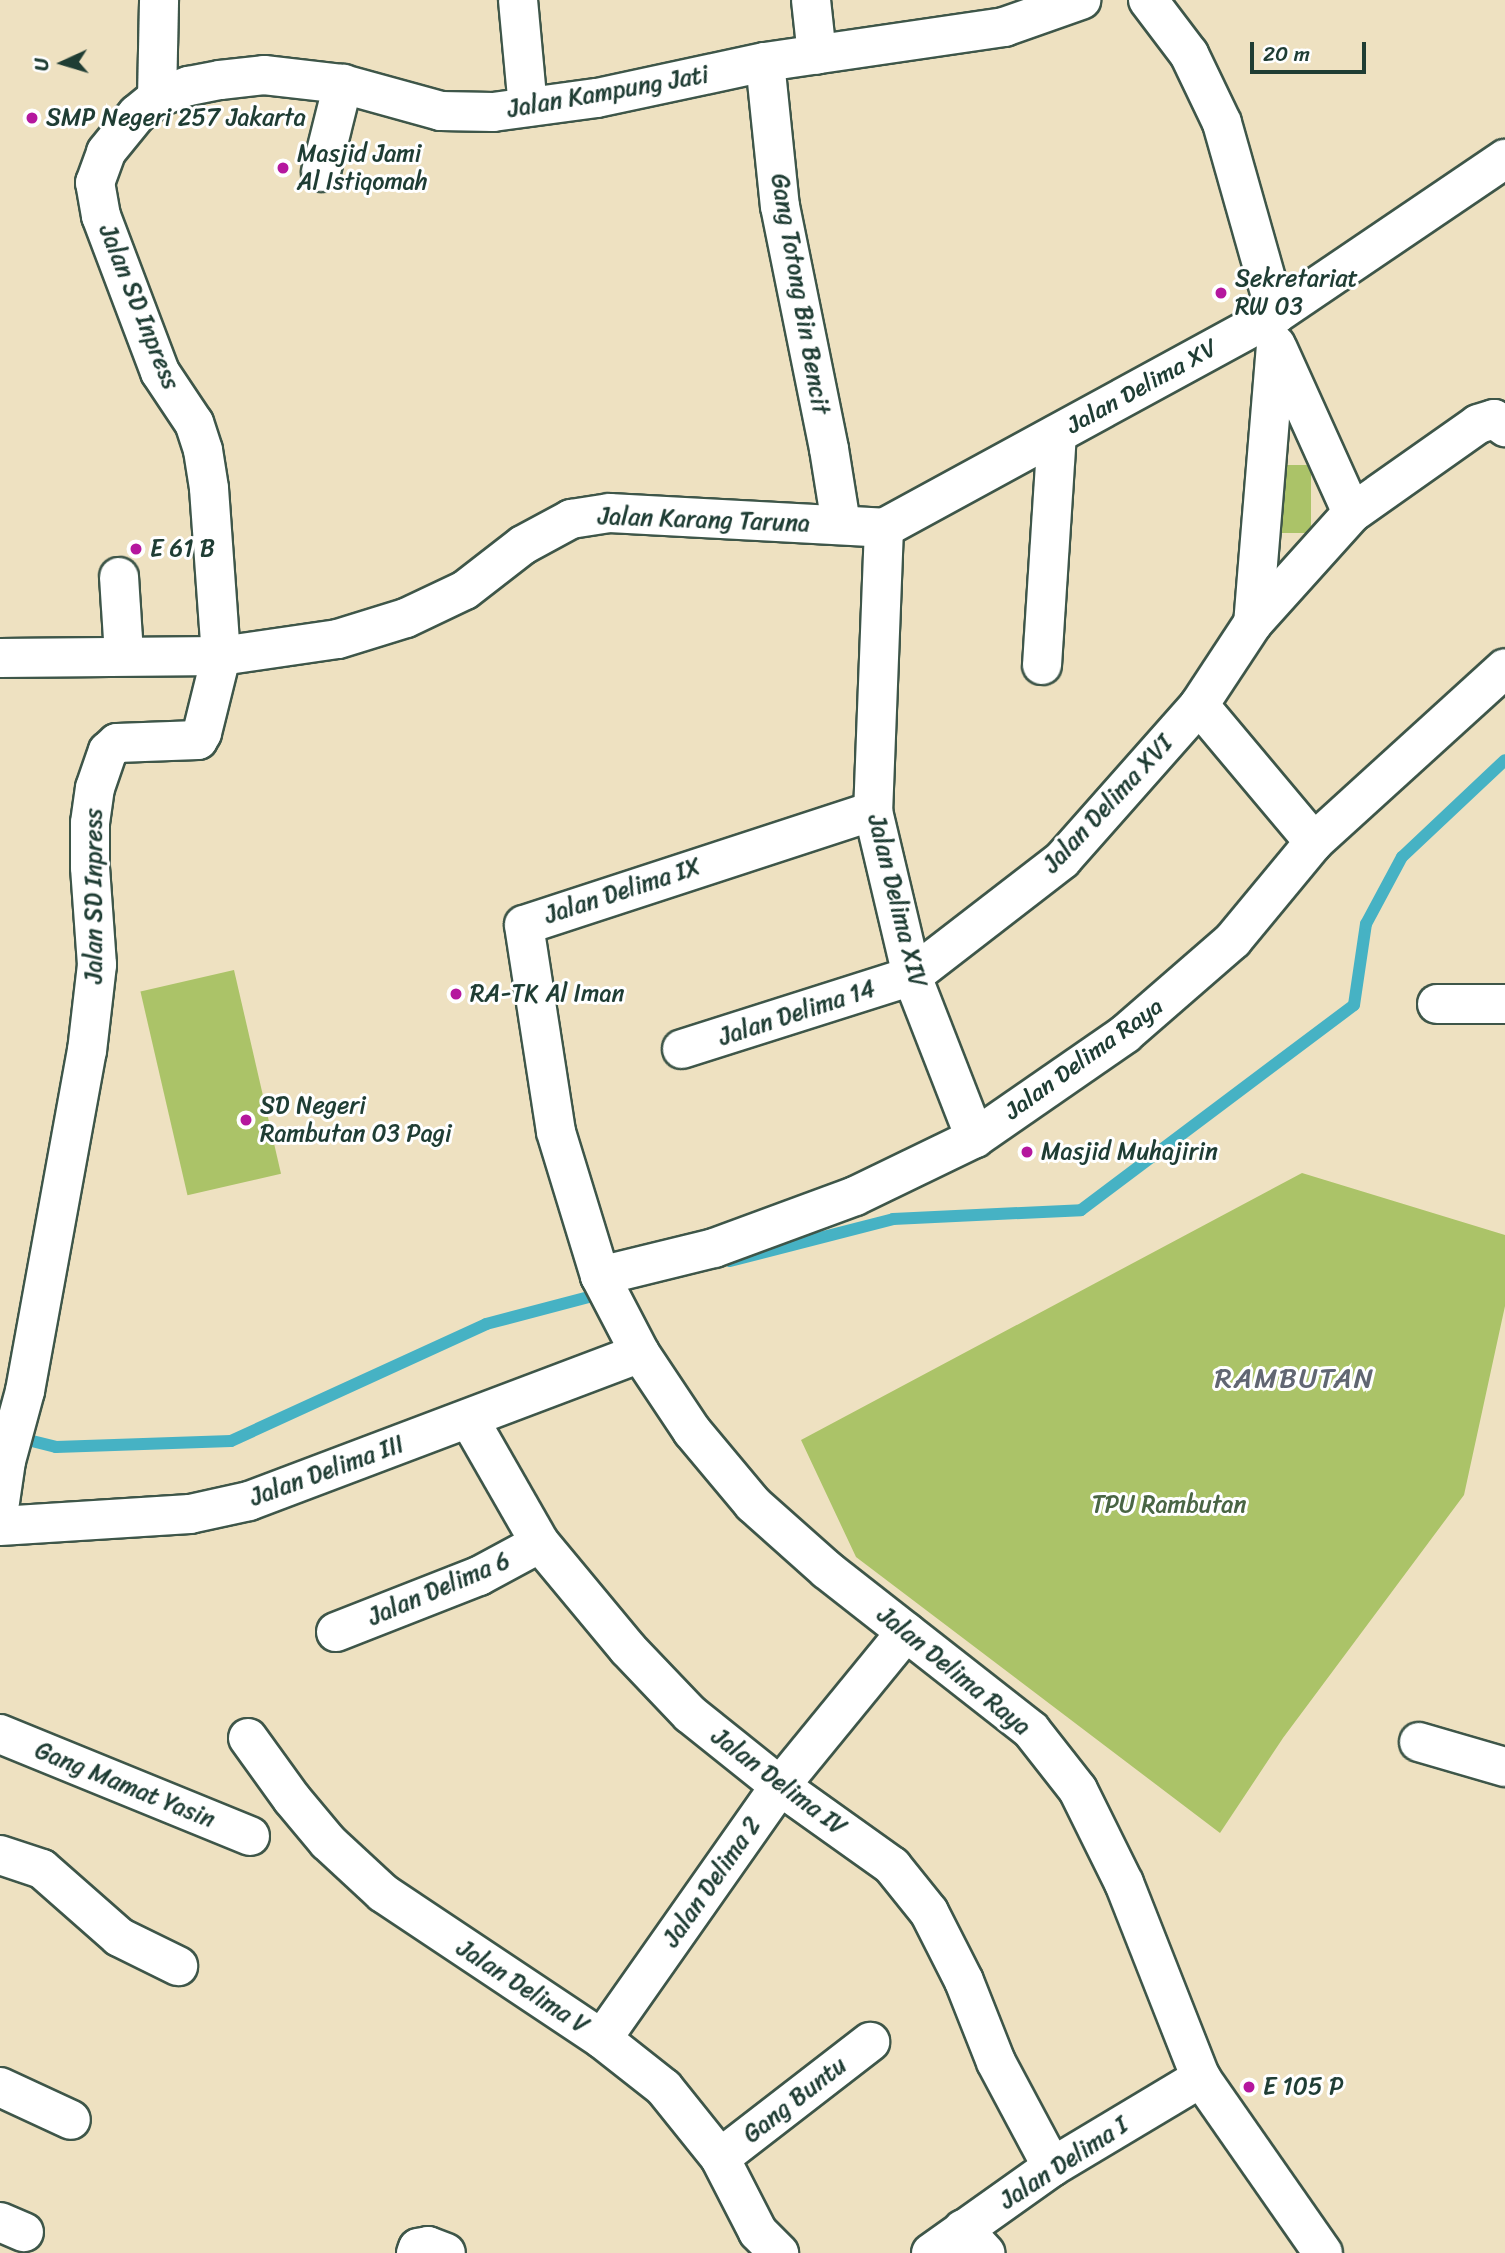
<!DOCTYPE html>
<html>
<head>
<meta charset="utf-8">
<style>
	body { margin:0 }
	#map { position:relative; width:1505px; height:2253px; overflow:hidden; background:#eee1c1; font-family:Sriracha,sans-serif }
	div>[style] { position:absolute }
	.green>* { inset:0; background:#abc368; transform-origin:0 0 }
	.stream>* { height:12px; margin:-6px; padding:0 6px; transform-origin:6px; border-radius:6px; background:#46b2c4 }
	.roads { filter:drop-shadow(2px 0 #3e5649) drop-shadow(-2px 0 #3e5649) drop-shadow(0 2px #3e5649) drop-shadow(0 -2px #3e5649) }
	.minor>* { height:38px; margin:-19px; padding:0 19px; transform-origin:19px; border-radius:19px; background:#fff }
	.dots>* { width:19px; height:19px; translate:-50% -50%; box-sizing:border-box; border:4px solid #fff; border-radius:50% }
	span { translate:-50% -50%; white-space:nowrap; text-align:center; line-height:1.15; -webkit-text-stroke:6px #fff; paint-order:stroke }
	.street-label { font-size:24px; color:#1f3d34 }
	.poi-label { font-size:24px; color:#1f3d34 }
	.left { translate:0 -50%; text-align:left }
	.park-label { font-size:24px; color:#496544 }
	.quarter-label { font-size:28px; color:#616672; letter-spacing:2px }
	.north { position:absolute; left:28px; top:28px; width:70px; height:70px; -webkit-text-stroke:5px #fff; paint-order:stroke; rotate:266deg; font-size:19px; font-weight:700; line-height:28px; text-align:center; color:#1f3d34 }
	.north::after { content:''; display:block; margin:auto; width:24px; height:32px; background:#1f3d34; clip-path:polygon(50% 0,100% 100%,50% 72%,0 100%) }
	.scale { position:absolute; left:1250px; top:42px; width:116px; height:32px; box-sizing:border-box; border:4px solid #1f3d34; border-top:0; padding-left:9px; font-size:21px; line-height:24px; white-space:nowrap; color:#1f3d34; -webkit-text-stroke:5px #fff; paint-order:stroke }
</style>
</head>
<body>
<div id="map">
	<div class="green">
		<div style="left:1269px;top:465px;width:42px;height:68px"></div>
		<div style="left:234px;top:970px;width:209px;height:96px;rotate:77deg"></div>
		<div style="clip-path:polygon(1302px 1173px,1505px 1235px,1505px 1306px,1464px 1495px,1283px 1738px,1220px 1833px,856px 1557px,801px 1440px)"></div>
	</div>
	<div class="stream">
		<div style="left:730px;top:1261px;width:168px;rotate:-14.4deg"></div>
		<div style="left:893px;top:1219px;width:188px;rotate:-2.7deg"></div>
		<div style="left:1081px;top:1210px;width:341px;rotate:-36.9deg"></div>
		<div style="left:1354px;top:1005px;width:82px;rotate:-81.6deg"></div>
		<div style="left:1366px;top:924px;width:76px;rotate:-61.8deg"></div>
		<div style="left:1402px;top:857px;width:141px;rotate:-43.3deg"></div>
		<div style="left:16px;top:1437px;width:41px;rotate:14deg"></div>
		<div style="left:56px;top:1447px;width:175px;rotate:-2deg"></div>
		<div style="left:231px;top:1441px;width:281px;rotate:-24.6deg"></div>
		<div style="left:486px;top:1324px;width:122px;rotate:-14.7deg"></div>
	</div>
	<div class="roads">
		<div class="minor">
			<div style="left:518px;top:0;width:107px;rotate:84.7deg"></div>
			<div style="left:811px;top:0;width:55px;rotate:83.8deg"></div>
			<div style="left:1148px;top:0;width:68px;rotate:52.8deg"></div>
			<div style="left:1189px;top:54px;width:76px;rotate:64.4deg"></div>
			<div style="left:1222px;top:123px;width:198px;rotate:74.2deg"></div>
			<div style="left:765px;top:62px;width:145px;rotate:84.1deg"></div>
			<div style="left:780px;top:206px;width:248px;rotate:78.6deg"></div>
			<div style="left:829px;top:449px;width:76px;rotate:80.9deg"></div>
			<div style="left:157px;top:98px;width:98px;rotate:-88.8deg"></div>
			<div style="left:321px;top:172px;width:91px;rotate:-76deg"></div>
			<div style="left:1276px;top:345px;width:279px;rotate:94.7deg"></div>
			<div style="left:1253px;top:623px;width:148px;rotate:-48deg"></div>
			<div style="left:1352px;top:513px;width:154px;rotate:-35.2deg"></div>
			<div style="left:1478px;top:424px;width:17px;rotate:-17deg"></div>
			<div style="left:1494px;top:419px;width:14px;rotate:36deg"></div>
			<div style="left:1278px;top:349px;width:180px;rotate:65.7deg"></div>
			<div style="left:884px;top:528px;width:447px;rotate:-28.6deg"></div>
			<div style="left:1276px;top:314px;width:277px;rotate:-34.1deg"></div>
			<div style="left:884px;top:528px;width:283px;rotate:92.2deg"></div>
			<div style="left:873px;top:811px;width:170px;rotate:76.7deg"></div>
			<div style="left:912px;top:976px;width:174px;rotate:68.7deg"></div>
			<div style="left:119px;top:577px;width:78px;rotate:86.3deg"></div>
			<div style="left:0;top:658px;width:221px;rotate:-0.5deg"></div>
			<div style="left:221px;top:656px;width:118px;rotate:-8.3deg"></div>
			<div style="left:338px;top:639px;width:71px;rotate:-17.2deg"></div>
			<div style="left:406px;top:618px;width:65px;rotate:-25.4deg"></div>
			<div style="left:465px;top:590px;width:73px;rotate:-37.8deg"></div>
			<div style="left:523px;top:545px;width:55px;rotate:-28.4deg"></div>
			<div style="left:571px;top:519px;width:39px;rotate:-9deg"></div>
			<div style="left:610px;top:513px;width:274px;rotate:3.1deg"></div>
			<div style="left:1042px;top:665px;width:231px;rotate:-86.3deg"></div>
			<div style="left:1199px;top:705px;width:98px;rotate:-56.6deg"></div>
			<div style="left:873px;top:811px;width:367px;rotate:161.9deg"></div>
			<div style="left:524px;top:925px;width:209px;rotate:81.2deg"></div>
			<div style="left:556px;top:1132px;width:151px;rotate:73deg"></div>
			<div style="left:600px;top:1276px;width:87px;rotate:62.5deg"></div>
			<div style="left:640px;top:1353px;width:94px;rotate:56.3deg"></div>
			<div style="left:692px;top:1431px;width:95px;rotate:50.1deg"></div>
			<div style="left:753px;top:1504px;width:99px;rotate:41.7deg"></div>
			<div style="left:827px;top:1570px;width:259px;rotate:38.1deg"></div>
			<div style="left:1031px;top:1730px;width:76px;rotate:51.9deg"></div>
			<div style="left:1078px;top:1790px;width:104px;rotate:63.7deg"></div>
			<div style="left:1124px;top:1883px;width:210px;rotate:68.5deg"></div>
			<div style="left:1201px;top:2078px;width:213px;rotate:55.1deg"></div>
			<div style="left:1437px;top:1004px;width:68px"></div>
			<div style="left:682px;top:1049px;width:241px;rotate:-17.6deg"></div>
			<div style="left:912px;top:976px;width:190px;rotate:-37.7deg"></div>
			<div style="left:1062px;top:860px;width:207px;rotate:-48.5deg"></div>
			<div style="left:1199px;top:705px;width:179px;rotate:50deg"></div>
			<div style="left:600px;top:1276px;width:117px;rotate:-13.8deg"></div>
			<div style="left:714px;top:1248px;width:150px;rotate:-20.2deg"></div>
			<div style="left:855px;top:1196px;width:133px;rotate:-25.8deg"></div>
			<div style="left:975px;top:1138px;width:183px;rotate:-34.7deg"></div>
			<div style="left:1125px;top:1034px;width:143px;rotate:-41deg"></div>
			<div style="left:1233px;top:940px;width:127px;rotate:-50.4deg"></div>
			<div style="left:1314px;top:842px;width:258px;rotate:-42.3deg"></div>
			<div style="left:469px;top:1419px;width:143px;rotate:60.2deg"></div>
			<div style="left:540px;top:1543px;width:138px;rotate:50.3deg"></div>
			<div style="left:628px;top:1649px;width:90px;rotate:46.4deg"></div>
			<div style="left:690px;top:1714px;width:115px;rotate:38.7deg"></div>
			<div style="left:780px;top:1786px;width:138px;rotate:35.5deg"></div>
			<div style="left:892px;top:1866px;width:59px;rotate:51.2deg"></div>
			<div style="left:929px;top:1912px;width:77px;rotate:63.1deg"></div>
			<div style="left:964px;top:1981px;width:87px;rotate:68.4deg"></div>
			<div style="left:996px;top:2062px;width:119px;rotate:61.9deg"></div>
			<div style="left:0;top:1502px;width:41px;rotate:-81.7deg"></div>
			<div style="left:6px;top:1461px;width:73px;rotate:-74.8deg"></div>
			<div style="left:25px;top:1391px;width:346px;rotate:-79.7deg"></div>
			<div style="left:87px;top:1051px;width:87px;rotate:-83.4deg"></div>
			<div style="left:97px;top:965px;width:98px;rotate:-94.1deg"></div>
			<div style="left:90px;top:867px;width:44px;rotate:-90deg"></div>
			<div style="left:90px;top:823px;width:35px;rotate:-82deg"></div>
			<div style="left:95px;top:788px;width:39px;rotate:-71deg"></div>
			<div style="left:108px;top:751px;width:12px;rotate:-42deg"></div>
			<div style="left:117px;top:743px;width:81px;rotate:-2.1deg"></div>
			<div style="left:198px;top:740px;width:8px;rotate:-60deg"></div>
			<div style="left:202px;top:733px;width:79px;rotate:-76.1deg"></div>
			<div style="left:221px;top:656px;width:168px;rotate:-94.1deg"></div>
			<div style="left:209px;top:488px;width:38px;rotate:-99deg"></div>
			<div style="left:203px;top:450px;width:28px;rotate:-108deg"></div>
			<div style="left:194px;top:423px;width:61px;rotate:-123.7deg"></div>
			<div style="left:160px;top:372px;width:167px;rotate:-110.7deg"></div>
			<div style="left:101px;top:216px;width:34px;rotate:-100deg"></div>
			<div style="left:95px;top:183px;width:33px;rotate:-70deg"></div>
			<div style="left:106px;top:152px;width:49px;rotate:-50.8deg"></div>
			<div style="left:137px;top:114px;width:26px;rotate:-39deg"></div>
			<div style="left:157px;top:98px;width:34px;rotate:-21deg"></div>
			<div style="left:189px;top:86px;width:32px;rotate:-11deg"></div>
			<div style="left:220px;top:80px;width:44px;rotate:-6.5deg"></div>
			<div style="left:264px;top:75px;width:80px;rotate:6.5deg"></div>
			<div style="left:343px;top:84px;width:102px;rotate:15.4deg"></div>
			<div style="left:441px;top:111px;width:52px;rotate:1.1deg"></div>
			<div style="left:493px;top:112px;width:105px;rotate:-7.7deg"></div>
			<div style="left:597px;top:98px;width:172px;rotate:-12.1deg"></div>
			<div style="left:765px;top:62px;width:242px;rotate:-8.3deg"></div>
			<div style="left:1004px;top:27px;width:82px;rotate:-19.3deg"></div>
			<div style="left:0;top:1526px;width:190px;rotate:-3.6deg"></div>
			<div style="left:190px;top:1514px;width:60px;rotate:-12.4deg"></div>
			<div style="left:249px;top:1501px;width:418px;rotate:-20.7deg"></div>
			<div style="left:336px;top:1632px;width:154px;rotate:-21.4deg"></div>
			<div style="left:479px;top:1576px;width:69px;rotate:-28.4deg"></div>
			<div style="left:0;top:1734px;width:270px;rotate:22.2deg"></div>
			<div style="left:248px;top:1738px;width:75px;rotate:54.2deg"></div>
			<div style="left:292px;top:1799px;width:56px;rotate:50.1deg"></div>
			<div style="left:328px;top:1842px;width:75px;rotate:42.8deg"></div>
			<div style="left:383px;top:1893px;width:263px;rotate:33.7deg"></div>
			<div style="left:602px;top:2039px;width:79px;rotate:38.3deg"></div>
			<div style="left:664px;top:2088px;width:90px;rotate:51.3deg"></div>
			<div style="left:720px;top:2158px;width:83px;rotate:62.8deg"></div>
			<div style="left:758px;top:2232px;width:30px;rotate:45deg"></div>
			<div style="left:1419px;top:1742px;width:90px;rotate:16.2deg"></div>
			<div style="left:0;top:1855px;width:44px;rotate:18.4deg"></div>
			<div style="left:42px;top:1869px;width:103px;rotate:41.4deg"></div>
			<div style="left:119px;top:1937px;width:66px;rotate:26.2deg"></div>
			<div style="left:602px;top:2039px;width:309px;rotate:-54.9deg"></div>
			<div style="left:780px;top:1786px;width:199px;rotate:-50.7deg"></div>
			<div style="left:0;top:2087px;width:78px;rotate:24.9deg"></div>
			<div style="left:720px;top:2158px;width:190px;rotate:-37.7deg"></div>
			<div style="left:0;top:2222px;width:26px;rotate:23deg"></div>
			<div style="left:963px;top:2229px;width:33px;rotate:47deg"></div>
			<div style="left:416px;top:2253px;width:5px;rotate:-68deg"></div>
			<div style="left:418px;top:2248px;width:10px;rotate:-11deg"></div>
			<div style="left:428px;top:2246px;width:19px;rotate:21deg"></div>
			<div style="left:931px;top:2253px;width:148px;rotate:-35.4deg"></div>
			<div style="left:1052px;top:2167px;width:174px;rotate:-30.9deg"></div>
		</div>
	</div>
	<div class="dots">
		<div style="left:32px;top:118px;background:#b5179e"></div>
		<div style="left:283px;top:168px;background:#b5179e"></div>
		<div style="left:1221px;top:293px;background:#b5179e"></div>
		<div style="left:136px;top:549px;background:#b5179e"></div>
		<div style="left:456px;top:994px;background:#b5179e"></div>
		<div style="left:246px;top:1120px;background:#b5179e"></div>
		<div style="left:1027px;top:1152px;background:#b5179e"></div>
		<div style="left:1249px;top:2087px;background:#b5179e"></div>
	</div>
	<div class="street-label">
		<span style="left:608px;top:92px;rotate:-10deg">Jalan Kampung Jati</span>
		<span style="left:800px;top:294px;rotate:80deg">Gang Totong Bin Bencit</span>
		<span style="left:139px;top:307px;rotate:68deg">Jalan SD Inpress</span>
		<span style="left:1142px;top:387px;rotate:-29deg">Jalan Delima XV</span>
		<span style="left:704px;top:520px;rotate:2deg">Jalan Karang Taruna</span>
		<span style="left:1108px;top:804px;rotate:-47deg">Jalan Delima XVI</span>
		<span style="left:623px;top:891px;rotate:-18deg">Jalan Delima IX</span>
		<span style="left:94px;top:896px;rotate:-90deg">Jalan SD Inpress</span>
		<span style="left:897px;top:901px;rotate:76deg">Jalan Delima XIV</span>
		<span style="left:797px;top:1013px;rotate:-18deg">Jalan Delima 14</span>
		<span style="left:1084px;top:1059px;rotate:-36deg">Jalan Delima Raya</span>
		<span style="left:327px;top:1471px;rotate:-20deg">Jalan Delima III</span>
		<span style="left:439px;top:1589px;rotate:-23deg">Jalan Delima 6</span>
		<span style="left:954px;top:1671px;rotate:39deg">Jalan Delima Raya</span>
		<span style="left:779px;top:1782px;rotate:37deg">Jalan Delima IV</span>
		<span style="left:125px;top:1785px;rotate:22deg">Gang Mamat Yasin</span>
		<span style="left:712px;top:1882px;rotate:-55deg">Jalan Delima 2</span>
		<span style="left:523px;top:1987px;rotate:33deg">Jalan Delima V</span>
		<span style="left:795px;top:2100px;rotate:-38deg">Gang Buntu</span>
		<span style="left:1064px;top:2163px;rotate:-33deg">Jalan Delima I</span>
	</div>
	<div class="poi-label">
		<span class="left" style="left:46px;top:118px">SMP Negeri 257 Jakarta</span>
		<span class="left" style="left:297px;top:168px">Masjid Jami<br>Al Istiqomah</span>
		<span class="left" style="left:1235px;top:293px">Sekretariat<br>RW 03</span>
		<span class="left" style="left:150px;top:549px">E 61 B</span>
		<span class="left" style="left:470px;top:994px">RA-TK Al Iman</span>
		<span class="left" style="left:260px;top:1120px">SD Negeri<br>Rambutan 03 Pagi</span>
		<span class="left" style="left:1041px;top:1152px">Masjid Muhajirin</span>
		<span class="left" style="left:1263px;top:2087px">E 105 P</span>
	</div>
	<div class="park-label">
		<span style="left:1169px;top:1505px">TPU Rambutan</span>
	</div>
	<div class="quarter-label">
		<span style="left:1295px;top:1378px">RAMBUTAN</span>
	</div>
	<div class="north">U</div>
	<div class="scale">20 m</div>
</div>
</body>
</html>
